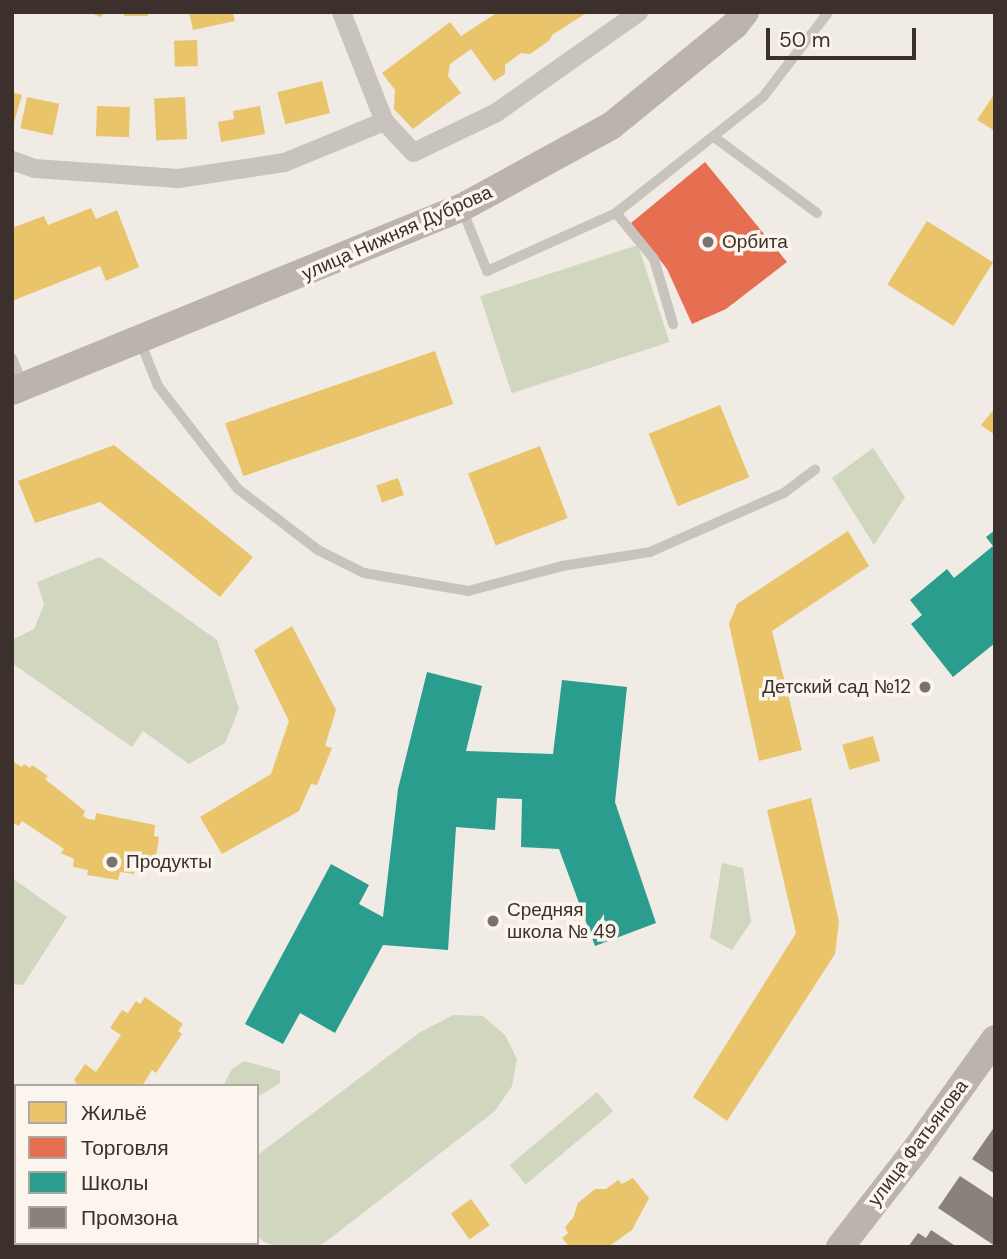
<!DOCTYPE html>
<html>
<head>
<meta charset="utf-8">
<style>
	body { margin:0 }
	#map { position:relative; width:1007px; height:1259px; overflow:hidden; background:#f0ebe5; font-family:"DM Sans",sans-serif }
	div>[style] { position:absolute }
	.green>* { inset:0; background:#d1d6bf; transform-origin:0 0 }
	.homes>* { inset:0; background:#e9c46a; transform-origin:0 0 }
	.shops>* { inset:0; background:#e76f51 }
	.schools>* { inset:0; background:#2a9d8f }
	.industry>* { inset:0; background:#8a817c }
	.lane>* { height:10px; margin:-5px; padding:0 5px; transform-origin:5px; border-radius:5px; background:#c9c3be }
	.street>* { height:19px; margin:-9.5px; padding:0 9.5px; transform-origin:9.5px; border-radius:9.5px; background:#c9c3be }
	.secondary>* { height:28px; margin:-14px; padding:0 14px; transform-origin:14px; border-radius:14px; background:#bab3ae }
	.dots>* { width:19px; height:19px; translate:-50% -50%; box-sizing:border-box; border:4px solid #fbf5ee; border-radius:50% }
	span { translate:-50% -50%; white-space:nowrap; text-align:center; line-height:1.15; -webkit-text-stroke:7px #fbf5ee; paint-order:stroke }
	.street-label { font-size:19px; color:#3b302b }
	.poi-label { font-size:19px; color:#3b302b }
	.left { translate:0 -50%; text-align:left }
	.right { translate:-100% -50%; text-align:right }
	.frame { position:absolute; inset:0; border:14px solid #3b302b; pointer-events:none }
	.legend { position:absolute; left:14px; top:1084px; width:245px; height:161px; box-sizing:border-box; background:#fbf5ee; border:2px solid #aea6a0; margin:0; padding:9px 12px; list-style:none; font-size:21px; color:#3b302b }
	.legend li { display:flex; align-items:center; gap:14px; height:35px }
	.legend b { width:35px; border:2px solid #aea6a0 }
	.scale { position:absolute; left:766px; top:28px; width:150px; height:32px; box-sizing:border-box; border:4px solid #3b302b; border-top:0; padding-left:9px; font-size:21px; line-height:24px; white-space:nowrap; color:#3b302b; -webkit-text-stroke:5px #fbf5ee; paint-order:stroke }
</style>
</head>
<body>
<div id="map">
	<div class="green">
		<div style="left:638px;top:245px;width:102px;height:166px;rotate:72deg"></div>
		<div style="clip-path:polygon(873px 448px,905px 497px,874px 545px,832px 478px)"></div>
		<div style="clip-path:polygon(100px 557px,217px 640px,239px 709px,225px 743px,189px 764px,143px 731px,132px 747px,12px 663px,12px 640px,34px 629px,44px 605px,37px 582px)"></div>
		<div style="clip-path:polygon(722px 863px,743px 868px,751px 922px,732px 950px,710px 938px)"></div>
		<div style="clip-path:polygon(12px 878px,67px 917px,23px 985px,12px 984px)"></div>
		<div style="clip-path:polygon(453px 1015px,483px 1016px,505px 1035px,517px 1059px,512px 1086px,495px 1111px,324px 1243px,317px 1247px,275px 1247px,263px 1241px,257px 1235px,259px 1154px,419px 1033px)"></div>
		<div style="clip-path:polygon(244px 1061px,280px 1071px,280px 1083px,257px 1097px,257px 1086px,223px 1086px,232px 1069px)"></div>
		<div style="left:597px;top:1092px;width:25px;height:114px;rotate:50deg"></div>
	</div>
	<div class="homes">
		<div style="clip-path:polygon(86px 12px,103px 12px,102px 17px)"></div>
		<div style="left:124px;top:12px;width:24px;height:4px"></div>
		<div style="clip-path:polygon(189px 12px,233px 12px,235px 21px,193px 30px)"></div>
		<div style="clip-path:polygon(498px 12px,588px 12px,552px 35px,550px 40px,530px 54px,521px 53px,505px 65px,505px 74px,494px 81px,471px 49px,450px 64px,448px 76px,461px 93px,413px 129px,394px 109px,395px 90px,382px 73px,450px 22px,461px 36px)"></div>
		<div style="left:197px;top:40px;width:26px;height:23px;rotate:88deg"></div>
		<div style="left:322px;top:81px;width:33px;height:46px;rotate:76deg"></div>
		<div style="clip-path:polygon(12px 92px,22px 95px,13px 126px,12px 125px)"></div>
		<div style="clip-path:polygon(995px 93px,995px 131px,977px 120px)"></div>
		<div style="left:27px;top:97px;width:33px;height:32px;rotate:12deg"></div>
		<div style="left:185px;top:97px;width:42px;height:31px;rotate:87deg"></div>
		<div style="left:97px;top:106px;width:33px;height:30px;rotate:2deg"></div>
		<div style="clip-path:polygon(260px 106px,265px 134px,221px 142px,218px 122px,234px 119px,233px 111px)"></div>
		<div style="clip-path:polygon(91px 208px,96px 219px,117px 210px,139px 267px,106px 281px,100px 266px,12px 301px,12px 228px,44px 216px,48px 225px)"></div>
		<div style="left:927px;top:221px;width:78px;height:75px;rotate:32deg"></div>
		<div style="left:435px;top:351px;width:56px;height:222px;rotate:71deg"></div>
		<div style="left:720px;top:405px;width:78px;height:77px;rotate:68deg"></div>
		<div style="clip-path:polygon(995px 408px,995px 435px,981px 425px)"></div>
		<div style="clip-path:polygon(114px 445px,253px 557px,220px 597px,100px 502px,35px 523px,18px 481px)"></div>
		<div style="left:540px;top:446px;width:77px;height:77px;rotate:69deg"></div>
		<div style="left:398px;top:478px;width:18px;height:23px;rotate:71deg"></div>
		<div style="clip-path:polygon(848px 531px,869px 566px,772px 631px,802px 750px,759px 761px,729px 624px,737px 604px)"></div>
		<div style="clip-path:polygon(292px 626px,336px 710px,325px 746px,332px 748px,317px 785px,311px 784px,299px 811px,222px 854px,200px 817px,271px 774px,289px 721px,254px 650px)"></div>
		<div style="left:873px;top:736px;width:26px;height:32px;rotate:74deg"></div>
		<div style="clip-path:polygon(12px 761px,22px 767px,24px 764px,30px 768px,32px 765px,48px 776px,45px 779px,85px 811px,83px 816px,88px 819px,95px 820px,96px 813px,155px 825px,154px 836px,159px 837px,155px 863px,148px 861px,146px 867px,135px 866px,134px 874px,120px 872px,118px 880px,87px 875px,88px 870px,73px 867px,74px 859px,61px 853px,64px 849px,22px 821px,19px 826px,12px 822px)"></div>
		<div style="clip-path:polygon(811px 798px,839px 922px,835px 954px,727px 1121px,693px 1097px,796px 933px,767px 810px)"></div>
		<div style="clip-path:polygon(145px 997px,183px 1024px,178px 1031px,182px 1034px,156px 1073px,152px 1070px,142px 1086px,78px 1086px,74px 1080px,85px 1064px,96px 1072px,121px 1035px,110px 1028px,122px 1010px,128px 1013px,136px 1001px,140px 1004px)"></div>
		<div style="clip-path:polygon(633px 1178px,649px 1198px,632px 1230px,608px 1247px,570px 1247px,562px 1238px,568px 1233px,565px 1227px,573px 1218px,578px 1203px,595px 1189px,606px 1189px,618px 1180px,622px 1184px)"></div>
		<div style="left:471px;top:1199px;width:32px;height:25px;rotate:54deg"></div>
	</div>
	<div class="shops">
		<div style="clip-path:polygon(705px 162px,787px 262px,726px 309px,692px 324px,667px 269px,631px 223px)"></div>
	</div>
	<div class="schools">
		<div style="clip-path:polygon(995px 530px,995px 643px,953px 677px,911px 624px,922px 615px,910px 600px,947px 569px,954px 578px,993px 546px,986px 537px)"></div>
		<div style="clip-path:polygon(427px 672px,482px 686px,466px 751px,553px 754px,562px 680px,627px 687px,615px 802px,656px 923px,595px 946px,559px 849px,521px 847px,522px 799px,497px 798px,495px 830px,456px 827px,448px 950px,383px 945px,335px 1033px,300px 1013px,283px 1044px,245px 1024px,331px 864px,369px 885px,359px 904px,383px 917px,398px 789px)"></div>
	</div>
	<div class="industry">
		<div style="clip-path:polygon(995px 1126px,995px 1174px,972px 1159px)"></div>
		<div style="clip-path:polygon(960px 1176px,995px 1199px,995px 1246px,938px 1208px)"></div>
		<div style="clip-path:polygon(931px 1230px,957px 1247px,908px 1247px,918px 1233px,926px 1238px)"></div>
	</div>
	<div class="lane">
		<div style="left:714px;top:137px;width:128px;rotate:36.4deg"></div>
		<div style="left:462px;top:209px;width:67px;rotate:68deg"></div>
		<div style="left:487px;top:271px;width:141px;rotate:-24.2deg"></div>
		<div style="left:616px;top:213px;width:187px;rotate:-38.3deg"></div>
		<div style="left:763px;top:97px;width:105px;rotate:-52.4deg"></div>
		<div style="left:827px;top:14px;width:4px;rotate:-146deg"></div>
		<div style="left:616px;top:213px;width:60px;rotate:50.4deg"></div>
		<div style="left:654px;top:259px;width:68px;rotate:73.7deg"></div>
		<div style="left:140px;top:341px;width:48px;rotate:68.2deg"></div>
		<div style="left:158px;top:386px;width:130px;rotate:52.2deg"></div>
		<div style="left:238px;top:489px;width:101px;rotate:37.3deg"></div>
		<div style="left:318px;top:550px;width:51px;rotate:26.6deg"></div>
		<div style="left:364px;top:573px;width:106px;rotate:9.8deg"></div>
		<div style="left:468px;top:591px;width:97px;rotate:-14.9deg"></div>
		<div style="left:562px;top:566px;width:89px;rotate:-9deg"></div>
		<div style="left:650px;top:552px;width:146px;rotate:-23.8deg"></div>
		<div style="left:784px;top:493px;width:39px;rotate:-37deg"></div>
		<div style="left:12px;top:358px;width:29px;rotate:68deg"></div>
	</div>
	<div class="street">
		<div style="left:341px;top:12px;width:117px;rotate:68.5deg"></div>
		<div style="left:384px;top:121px;width:42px;rotate:46.9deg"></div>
		<div style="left:413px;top:152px;width:92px;rotate:-25.7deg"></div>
		<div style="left:496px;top:112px;width:174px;rotate:-35.2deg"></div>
		<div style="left:12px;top:160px;width:23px;rotate:20deg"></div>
		<div style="left:34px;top:168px;width:144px;rotate:4deg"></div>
		<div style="left:178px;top:178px;width:107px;rotate:-8.6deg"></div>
		<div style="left:284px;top:162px;width:108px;rotate:-22.3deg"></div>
	</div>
	<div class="secondary">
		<div style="left:12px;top:391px;width:485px;rotate:-22.2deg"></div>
		<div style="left:461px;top:208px;width:171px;rotate:-28.7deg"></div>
		<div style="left:611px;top:126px;width:160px;rotate:-39.2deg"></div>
		<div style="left:735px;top:25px;width:16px;rotate:-52deg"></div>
		<div style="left:840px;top:1247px;width:125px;rotate:-52.1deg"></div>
		<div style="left:917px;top:1148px;width:134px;rotate:-54.4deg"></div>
	</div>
	<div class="dots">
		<div style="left:708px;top:242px;background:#7a716c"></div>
		<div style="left:925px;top:687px;background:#7a716c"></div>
		<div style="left:112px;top:862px;background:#7a716c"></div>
		<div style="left:493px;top:921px;background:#7a716c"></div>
	</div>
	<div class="street-label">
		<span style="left:397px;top:233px;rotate:-24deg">улица Нижняя Дуброва</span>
		<span style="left:918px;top:1143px;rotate:-53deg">улица Фатьянова</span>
	</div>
	<div class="poi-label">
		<span class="left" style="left:722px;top:242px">Орбита</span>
		<span class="right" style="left:911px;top:687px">Детский сад №12</span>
		<span class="left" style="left:126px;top:862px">Продукты</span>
		<span class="left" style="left:507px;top:921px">Средняя<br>школа № 49</span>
	</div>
	<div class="frame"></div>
	<ul class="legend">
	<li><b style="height:19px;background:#e9c46a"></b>Жильё</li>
	<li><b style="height:19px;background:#e76f51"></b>Торговля</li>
	<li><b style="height:19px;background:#2a9d8f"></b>Школы</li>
	<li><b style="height:19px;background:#8a817c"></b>Промзона</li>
	</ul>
	<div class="scale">50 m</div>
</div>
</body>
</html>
